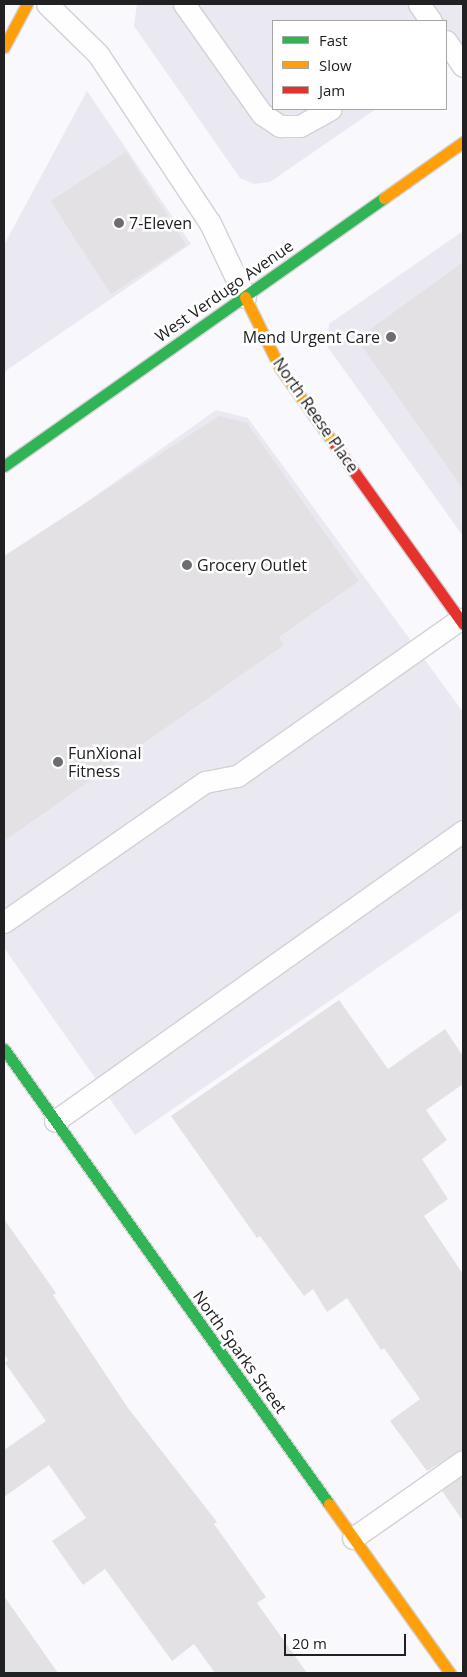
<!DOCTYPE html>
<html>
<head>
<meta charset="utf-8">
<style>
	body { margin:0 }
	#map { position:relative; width:467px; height:1677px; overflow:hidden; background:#f9f8fd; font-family:"Open Sans",sans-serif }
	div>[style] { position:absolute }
	.built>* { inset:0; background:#eae9f2 }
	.building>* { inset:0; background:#e3e1e4; transform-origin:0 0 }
	.roads { filter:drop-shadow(1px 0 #d2d2d5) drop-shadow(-1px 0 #d2d2d5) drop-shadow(0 1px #d2d2d5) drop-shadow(0 -1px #d2d2d5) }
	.lane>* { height:21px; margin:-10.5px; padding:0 10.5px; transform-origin:10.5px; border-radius:10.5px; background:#fefeff }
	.fast>* { height:11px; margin:-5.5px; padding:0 5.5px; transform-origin:5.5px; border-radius:5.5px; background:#30b455 }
	.slow>* { height:11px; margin:-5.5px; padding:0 5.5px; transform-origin:5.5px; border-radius:5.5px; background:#ff9f0a }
	.jam>* { height:11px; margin:-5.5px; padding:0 5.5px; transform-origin:5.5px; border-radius:5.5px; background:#e5322d }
	.dots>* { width:14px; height:14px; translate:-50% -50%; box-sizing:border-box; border:2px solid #fff; border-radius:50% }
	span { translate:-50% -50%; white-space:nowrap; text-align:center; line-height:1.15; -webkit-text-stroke:5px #fff; paint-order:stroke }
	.poi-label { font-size:16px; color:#212123 }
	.left { translate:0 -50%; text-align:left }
	.right { translate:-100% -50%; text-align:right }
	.street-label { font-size:16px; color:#212123 }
	.frame { position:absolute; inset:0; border:5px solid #212123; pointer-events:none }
	.legend { position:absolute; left:272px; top:20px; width:175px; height:90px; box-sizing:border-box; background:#fff; border:1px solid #a6a6a7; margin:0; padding:6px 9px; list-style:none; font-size:15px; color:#212123 }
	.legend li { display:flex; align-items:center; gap:10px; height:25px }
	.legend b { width:25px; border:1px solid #a6a6a7 }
	.scale { position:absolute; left:284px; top:1634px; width:122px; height:22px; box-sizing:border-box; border:2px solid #212123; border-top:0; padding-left:6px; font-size:15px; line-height:18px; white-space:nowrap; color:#212123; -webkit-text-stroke:4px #fff; paint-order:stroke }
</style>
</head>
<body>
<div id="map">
	<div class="built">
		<div style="clip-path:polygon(137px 4px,463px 4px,463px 48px,446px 61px,446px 21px,273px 21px,273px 109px,376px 109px,270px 182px,254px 184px,240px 178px,134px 26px)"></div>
		<div style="clip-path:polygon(87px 91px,191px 244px,4px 372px,4px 245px)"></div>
		<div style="clip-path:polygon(463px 231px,463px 536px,327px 346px,329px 324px)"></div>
		<div style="clip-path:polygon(216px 410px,248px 418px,463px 712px,463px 909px,135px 1135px,4px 948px,4px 561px)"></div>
	</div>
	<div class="building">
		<div style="left:126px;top:152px;width:111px;height:90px;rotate:57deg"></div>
		<div style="clip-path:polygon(463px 262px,463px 489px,357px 339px)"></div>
		<div style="clip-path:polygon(219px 416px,247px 423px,359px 581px,279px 637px,284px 645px,4px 841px,4px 556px)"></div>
		<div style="clip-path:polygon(339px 1000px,388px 1069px,445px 1029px,463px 1056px,463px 1084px,426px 1110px,447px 1140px,422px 1159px,448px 1199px,424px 1216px,463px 1274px,463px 1449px,427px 1471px,390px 1421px,420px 1399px,384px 1348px,381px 1350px,347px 1298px,327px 1312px,313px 1289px,304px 1296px,260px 1236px,257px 1238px,171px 1116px)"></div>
		<div style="clip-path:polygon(4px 1219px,56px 1293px,53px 1295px,128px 1408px,217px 1522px,214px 1524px,266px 1597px,257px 1603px,307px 1673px,215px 1673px,194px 1644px,172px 1661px,105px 1569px,83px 1585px,52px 1541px,86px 1518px,49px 1465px,4px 1497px,4px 1450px,46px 1421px,5px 1363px,8px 1360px,4px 1354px)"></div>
		<div style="clip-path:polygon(463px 1476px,463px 1521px,442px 1491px)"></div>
		<div style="clip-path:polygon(4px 1596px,58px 1673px,4px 1673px)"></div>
	</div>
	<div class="roads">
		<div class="lane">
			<div style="left:47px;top:4px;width:71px;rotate:44.4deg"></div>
			<div style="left:98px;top:54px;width:203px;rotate:56.5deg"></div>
			<div style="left:210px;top:223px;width:82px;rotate:64.7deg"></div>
			<div style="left:184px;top:4px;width:135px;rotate:54.7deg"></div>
			<div style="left:262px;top:114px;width:22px;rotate:34deg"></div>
			<div style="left:280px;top:126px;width:20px"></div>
			<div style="left:300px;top:126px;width:35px;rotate:-29deg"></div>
			<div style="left:419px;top:4px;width:21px;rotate:55deg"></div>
			<div style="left:446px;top:41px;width:30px;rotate:56deg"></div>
			<div style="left:4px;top:922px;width:245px;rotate:-34.9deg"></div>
			<div style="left:205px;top:782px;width:33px;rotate:-11deg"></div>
			<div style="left:237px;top:776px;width:273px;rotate:-35.1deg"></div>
			<div style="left:55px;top:1121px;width:501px;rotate:-35.4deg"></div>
			<div style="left:353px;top:1538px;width:134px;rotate:-35deg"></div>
		</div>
		<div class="fast">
			<div style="left:4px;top:466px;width:465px;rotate:-35.2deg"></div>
			<div style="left:4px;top:1049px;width:559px;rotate:54.46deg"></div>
		</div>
		<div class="slow">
			<div style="left:4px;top:47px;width:49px;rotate:-61.9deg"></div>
			<div style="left:384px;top:198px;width:97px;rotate:-35.3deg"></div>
			<div style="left:245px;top:297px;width:79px;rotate:63.8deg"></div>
			<div style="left:280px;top:368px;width:95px;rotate:54.5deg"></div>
			<div style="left:329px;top:1504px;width:208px;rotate:54.4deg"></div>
		</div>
		<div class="jam">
			<div style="left:335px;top:445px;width:220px;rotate:54.4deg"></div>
		</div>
	</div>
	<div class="dots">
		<div style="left:119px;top:223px;background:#6d6c6f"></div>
		<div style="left:391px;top:337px;background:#6d6c6f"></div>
		<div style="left:187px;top:565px;background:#6d6c6f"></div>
		<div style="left:58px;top:762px;background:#6d6c6f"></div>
	</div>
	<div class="poi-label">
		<span class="left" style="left:129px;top:223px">7-Eleven</span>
		<span class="right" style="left:380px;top:337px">Mend Urgent Care</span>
		<span class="left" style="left:197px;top:565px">Grocery Outlet</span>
		<span class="left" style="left:68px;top:762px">FunXional<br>Fitness</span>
	</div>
	<div class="street-label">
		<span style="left:224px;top:291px;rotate:-35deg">West Verdugo Avenue</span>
		<span style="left:316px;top:415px;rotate:55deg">North Reese Place</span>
		<span style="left:240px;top:1352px;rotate:54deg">North Sparks Street</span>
	</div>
	<div class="frame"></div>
	<ul class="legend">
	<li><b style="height:6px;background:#30b455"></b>Fast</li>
	<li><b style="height:6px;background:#ff9f0a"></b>Slow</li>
	<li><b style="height:6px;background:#e5322d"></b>Jam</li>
	</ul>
	<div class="scale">20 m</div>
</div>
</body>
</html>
